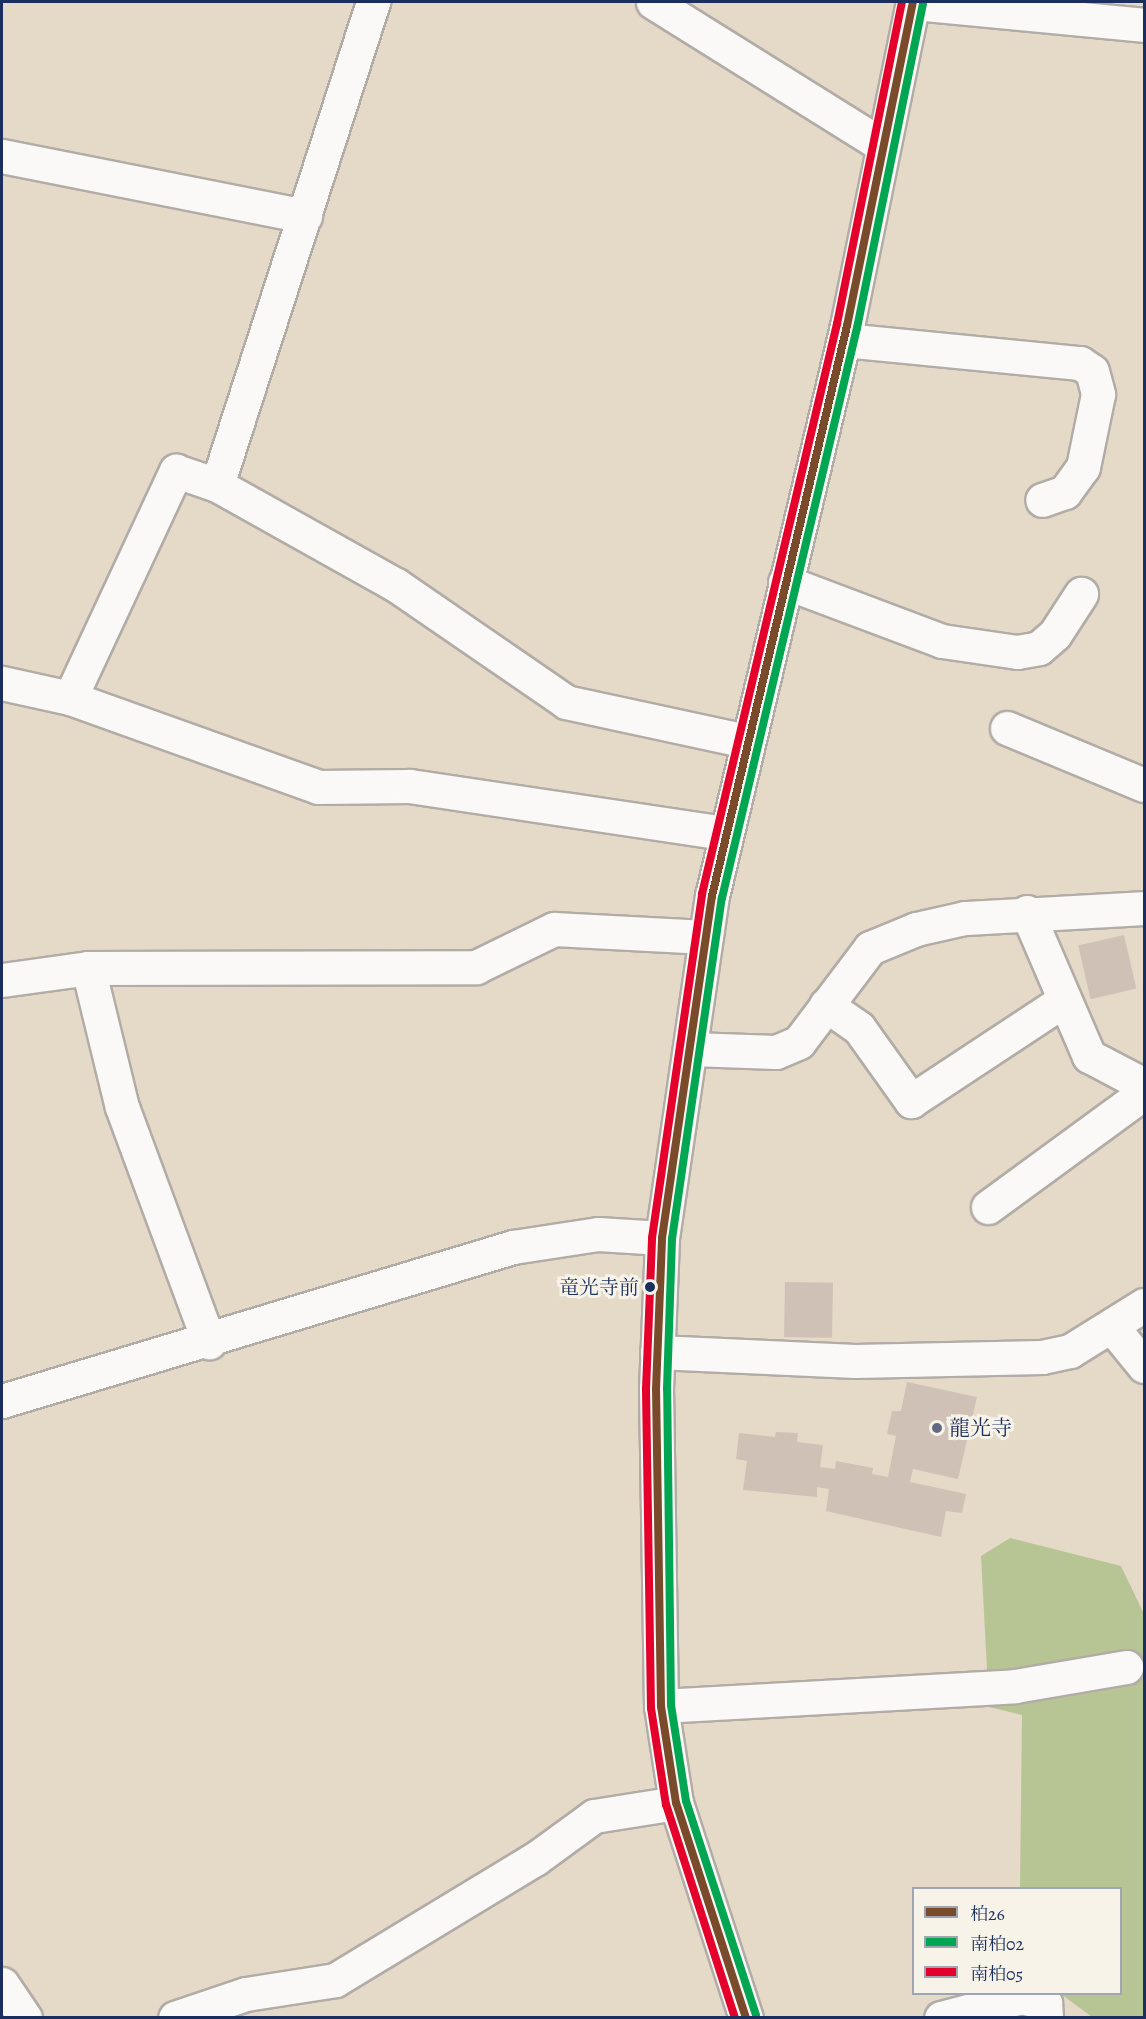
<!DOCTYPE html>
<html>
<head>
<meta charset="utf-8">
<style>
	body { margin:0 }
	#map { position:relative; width:1146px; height:2019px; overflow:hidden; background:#e5d9c8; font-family:Alegreya,"Noto Serif JP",serif }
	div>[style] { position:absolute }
	.forest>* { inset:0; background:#b7c594 }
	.building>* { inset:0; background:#d0c1b6; transform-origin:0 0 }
	.roads { filter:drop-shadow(2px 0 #b2aca6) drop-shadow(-2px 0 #b2aca6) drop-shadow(0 2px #b2aca6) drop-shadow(0 -2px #b2aca6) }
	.minor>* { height:33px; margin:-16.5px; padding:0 16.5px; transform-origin:16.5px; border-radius:16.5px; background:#fbf9f7 }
	.bus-1>* { height:8px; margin:-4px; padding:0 4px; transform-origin:4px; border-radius:4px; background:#7a4b2a }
	.bus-2>* { height:8px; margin:-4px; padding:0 4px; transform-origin:4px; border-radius:4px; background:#00a651 }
	.bus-3>* { height:8px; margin:-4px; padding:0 4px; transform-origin:4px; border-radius:4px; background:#e4002b }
	.dots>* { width:16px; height:16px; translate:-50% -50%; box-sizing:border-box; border:3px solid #f7f3e8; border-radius:50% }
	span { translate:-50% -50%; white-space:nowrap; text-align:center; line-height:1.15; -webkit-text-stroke:6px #f7f3e8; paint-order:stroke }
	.bus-label { font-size:20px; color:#1b2f5e }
	.right { translate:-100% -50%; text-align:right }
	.poi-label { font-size:21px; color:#1b2f5e }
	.left { translate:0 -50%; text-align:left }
	.frame { position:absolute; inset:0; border:3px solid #1b2f5e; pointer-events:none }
	.legend { position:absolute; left:912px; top:1887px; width:210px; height:108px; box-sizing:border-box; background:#f7f3e8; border:2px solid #9fa5b1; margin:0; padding:8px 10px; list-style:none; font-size:18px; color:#1b2f5e }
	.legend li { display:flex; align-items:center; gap:12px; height:30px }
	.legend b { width:30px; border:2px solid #9fa5b1 }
</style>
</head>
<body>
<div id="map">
	<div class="forest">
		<div style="clip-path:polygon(1010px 1538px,1121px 1566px,1144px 1614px,1144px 2017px,1092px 2017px,1061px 1994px,1120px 1994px,1120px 1888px,1020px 1888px,1022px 1715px,989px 1707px,981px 1556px)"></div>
	</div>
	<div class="building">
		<div style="left:1124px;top:935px;width:55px;height:47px;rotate:77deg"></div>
		<div style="left:785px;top:1282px;width:48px;height:55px;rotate:1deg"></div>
		<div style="clip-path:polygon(907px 1382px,977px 1397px,958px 1479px,913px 1469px,910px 1482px,966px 1494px,962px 1513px,946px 1511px,941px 1537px,826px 1511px,829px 1489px,817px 1487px,817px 1497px,743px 1490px,747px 1461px,736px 1459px,739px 1433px,775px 1437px,776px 1432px,798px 1433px,797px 1442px,823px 1445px,820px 1467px,835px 1469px,836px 1461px,873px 1468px,872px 1474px,888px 1477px,896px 1436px,887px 1434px,892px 1411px,901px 1411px)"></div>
	</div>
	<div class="roads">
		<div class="minor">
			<div style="left:653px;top:2px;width:270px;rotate:32deg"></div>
			<div style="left:913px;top:3px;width:232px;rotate:5.4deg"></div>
			<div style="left:2px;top:156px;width:309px;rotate:11.2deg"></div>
			<div style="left:844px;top:340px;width:237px;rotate:5.6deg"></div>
			<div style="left:1080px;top:363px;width:14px;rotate:34deg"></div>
			<div style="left:1092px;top:371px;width:24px;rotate:75deg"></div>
			<div style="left:1098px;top:394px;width:75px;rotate:101.6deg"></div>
			<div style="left:1083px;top:467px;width:31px;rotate:126deg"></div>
			<div style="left:1065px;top:492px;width:24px;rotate:161deg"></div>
			<div style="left:217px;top:485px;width:508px;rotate:-72.1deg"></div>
			<div style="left:785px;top:582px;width:168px;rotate:20.6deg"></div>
			<div style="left:942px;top:641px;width:76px;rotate:8.3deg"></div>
			<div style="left:1017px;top:652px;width:22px;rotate:-10deg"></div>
			<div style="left:1039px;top:648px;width:21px;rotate:-41deg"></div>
			<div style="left:1055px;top:634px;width:48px;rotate:-57deg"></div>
			<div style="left:2px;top:683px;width:70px;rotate:12.4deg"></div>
			<div style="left:70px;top:698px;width:251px;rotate:-65deg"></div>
			<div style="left:176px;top:471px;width:43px;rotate:18.9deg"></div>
			<div style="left:217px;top:485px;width:205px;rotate:29.2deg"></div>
			<div style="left:396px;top:585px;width:206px;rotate:34.5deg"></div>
			<div style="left:566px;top:702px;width:184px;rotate:12.2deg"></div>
			<div style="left:70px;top:698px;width:263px;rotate:19.7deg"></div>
			<div style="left:318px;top:787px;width:92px;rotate:-0.6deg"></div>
			<div style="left:410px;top:786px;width:319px;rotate:8.5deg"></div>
			<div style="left:1007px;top:728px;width:148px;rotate:22.6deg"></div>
			<div style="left:1027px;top:912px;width:157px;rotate:66.7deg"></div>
			<div style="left:1089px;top:1056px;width:62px;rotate:27.8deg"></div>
			<div style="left:88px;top:968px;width:143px;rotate:76.3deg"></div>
			<div style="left:122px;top:1107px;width:251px;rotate:69.7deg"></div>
			<div style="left:2px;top:980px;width:87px;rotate:-7.9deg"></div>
			<div style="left:88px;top:968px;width:388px;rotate:-0.1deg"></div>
			<div style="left:476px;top:967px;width:87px;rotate:-26deg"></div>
			<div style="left:554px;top:929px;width:152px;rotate:3deg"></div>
			<div style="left:826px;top:1005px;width:40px;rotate:34.9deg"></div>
			<div style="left:859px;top:1028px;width:90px;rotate:54.5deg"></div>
			<div style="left:911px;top:1101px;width:183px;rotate:-33.4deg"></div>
			<div style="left:691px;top:1049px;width:85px;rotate:2deg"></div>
			<div style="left:776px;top:1052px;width:25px;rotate:-23deg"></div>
			<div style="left:799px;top:1042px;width:118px;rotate:-52.9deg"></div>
			<div style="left:870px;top:948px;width:50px;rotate:-22.4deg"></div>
			<div style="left:916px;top:929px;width:50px;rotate:-12.7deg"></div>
			<div style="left:965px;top:918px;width:179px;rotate:-3.2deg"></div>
			<div style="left:988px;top:1207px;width:193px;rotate:-36.2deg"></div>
			<div style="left:1113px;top:1328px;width:49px;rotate:50.8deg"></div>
			<div style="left:657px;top:1352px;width:198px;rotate:2.6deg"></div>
			<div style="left:855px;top:1361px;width:187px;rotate:-1.2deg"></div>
			<div style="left:1042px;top:1357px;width:29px;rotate:-12deg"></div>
			<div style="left:1070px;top:1351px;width:87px;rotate:-31.9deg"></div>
			<div style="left:2px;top:1401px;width:534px;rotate:-16.77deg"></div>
			<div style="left:513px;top:1247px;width:86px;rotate:-8.7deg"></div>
			<div style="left:598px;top:1234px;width:64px;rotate:3.6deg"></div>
			<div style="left:661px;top:1706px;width:355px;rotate:-3.2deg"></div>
			<div style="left:1015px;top:1686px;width:113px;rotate:-9.7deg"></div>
			<div style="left:2px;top:1984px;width:41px;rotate:55.9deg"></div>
			<div style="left:175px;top:2018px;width:75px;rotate:-18.7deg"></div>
			<div style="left:246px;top:1994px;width:90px;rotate:-8.9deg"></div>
			<div style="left:335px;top:1980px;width:234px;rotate:-31.2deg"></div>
			<div style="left:535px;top:1859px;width:73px;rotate:-36.1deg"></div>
			<div style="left:594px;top:1816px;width:83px;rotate:-9deg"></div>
			<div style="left:746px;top:2018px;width:226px;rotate:-108deg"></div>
			<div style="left:676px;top:1803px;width:98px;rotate:-98.8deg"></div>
			<div style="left:661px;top:1706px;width:317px;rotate:-90.9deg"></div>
			<div style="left:656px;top:1389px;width:151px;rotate:-87.7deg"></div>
			<div style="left:662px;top:1238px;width:346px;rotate:-81.7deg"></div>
			<div style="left:712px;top:896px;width:586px;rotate:-76.68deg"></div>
			<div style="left:847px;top:326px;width:331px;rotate:-78.5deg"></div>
			<div style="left:941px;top:2018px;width:83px;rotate:-14.7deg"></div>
			<div style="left:1021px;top:1997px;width:25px;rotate:14deg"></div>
			<div style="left:1045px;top:2003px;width:15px;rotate:86deg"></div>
		</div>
	</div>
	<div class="bus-1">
		<div style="left:746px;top:2018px;width:226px;rotate:-108deg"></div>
		<div style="left:676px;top:1803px;width:98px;rotate:-98.8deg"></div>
		<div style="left:661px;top:1706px;width:317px;rotate:-90.9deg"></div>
		<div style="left:656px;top:1389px;width:151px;rotate:-87.7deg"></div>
		<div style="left:662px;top:1238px;width:346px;rotate:-81.7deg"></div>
		<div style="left:712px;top:896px;width:586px;rotate:-76.68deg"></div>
		<div style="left:847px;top:326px;width:331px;rotate:-78.5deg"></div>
	</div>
	<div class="bus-2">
		<div style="left:756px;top:2015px;width:225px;rotate:-108.1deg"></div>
		<div style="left:686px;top:1801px;width:97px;rotate:-98.9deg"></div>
		<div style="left:671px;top:1705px;width:316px;rotate:-90.7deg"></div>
		<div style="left:667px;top:1389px;width:150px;rotate:-88.1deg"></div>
		<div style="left:672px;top:1239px;width:345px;rotate:-81.7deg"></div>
		<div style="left:722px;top:898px;width:586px;rotate:-76.68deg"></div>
		<div style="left:857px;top:328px;width:331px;rotate:-78.5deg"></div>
	</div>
	<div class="bus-3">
		<div style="left:735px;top:2018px;width:224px;rotate:-107.9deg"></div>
		<div style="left:666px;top:1805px;width:98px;rotate:-98.8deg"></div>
		<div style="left:651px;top:1708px;width:319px;rotate:-90.9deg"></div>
		<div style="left:646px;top:1389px;width:151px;rotate:-87.7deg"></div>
		<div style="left:652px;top:1238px;width:348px;rotate:-81.7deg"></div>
		<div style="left:702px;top:894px;width:586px;rotate:-76.68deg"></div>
		<div style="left:837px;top:324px;width:328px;rotate:-78.6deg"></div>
	</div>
	<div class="dots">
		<div style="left:650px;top:1287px;background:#1b2f5e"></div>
		<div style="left:937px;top:1428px;background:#626a83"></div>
	</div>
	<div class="bus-label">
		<span class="right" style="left:639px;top:1287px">竜光寺前</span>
	</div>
	<div class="poi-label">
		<span class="left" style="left:949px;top:1428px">龍光寺</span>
	</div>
	<div class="frame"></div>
	<ul class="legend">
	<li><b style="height:8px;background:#7a4b2a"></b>柏26</li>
	<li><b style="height:8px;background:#00a651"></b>南柏02</li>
	<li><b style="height:8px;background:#e4002b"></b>南柏05</li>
	</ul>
</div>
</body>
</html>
